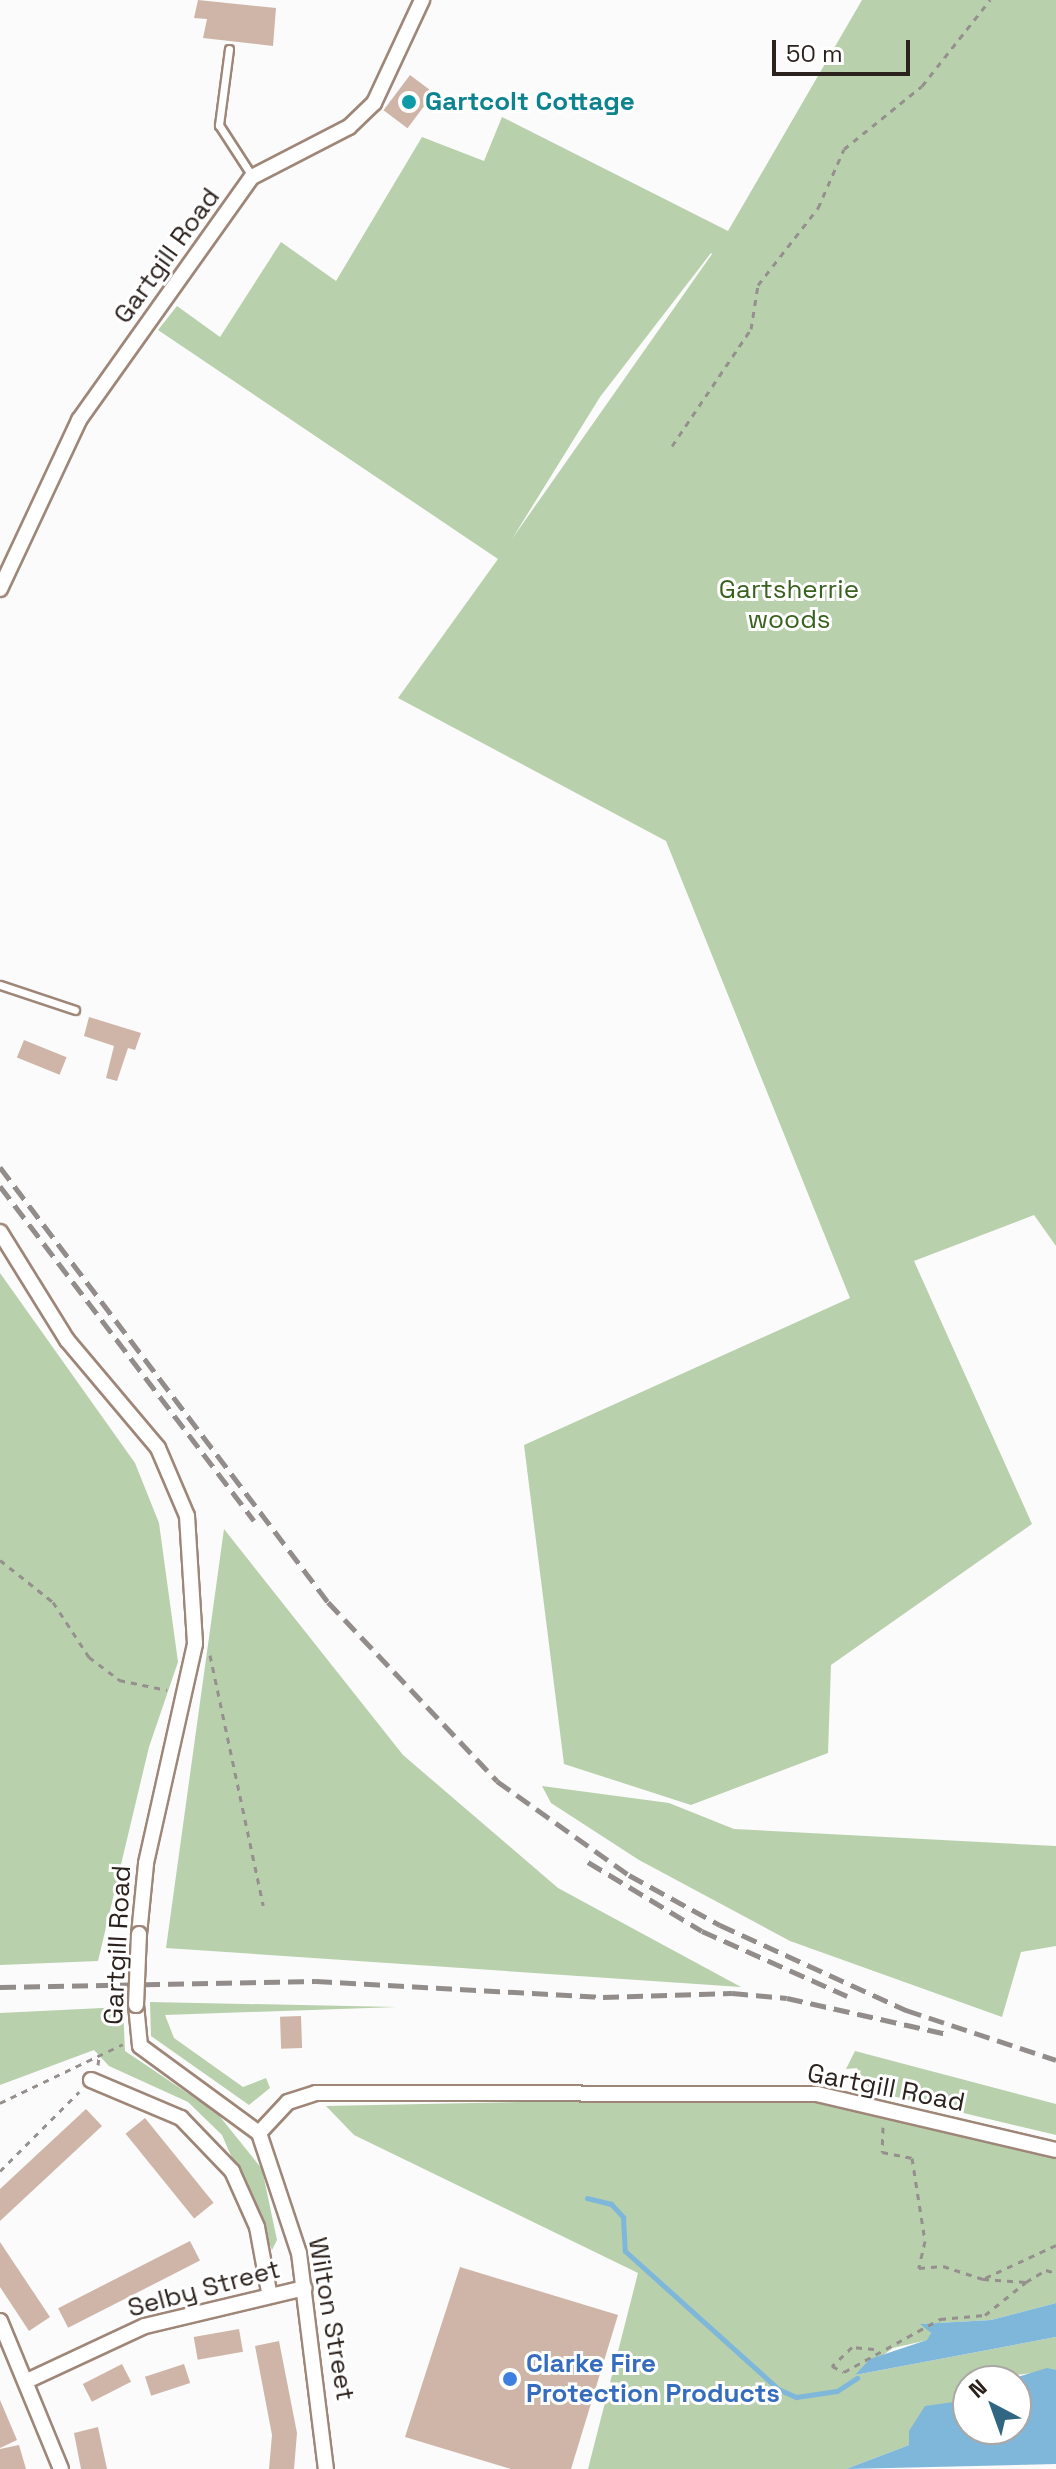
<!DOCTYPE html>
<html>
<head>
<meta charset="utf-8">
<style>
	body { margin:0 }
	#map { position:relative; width:1056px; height:2469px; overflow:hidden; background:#fbfbfb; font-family:"Space Grotesk",sans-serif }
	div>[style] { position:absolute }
	.green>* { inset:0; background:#b8d0ac }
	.water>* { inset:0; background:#7eb7d9 }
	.stream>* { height:5px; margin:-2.5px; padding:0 2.5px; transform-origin:2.5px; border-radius:2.5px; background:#7eb7d9 }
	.building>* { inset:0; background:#cfb5a7; transform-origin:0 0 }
	.path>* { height:3px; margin-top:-1.5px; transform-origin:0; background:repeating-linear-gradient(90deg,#95908d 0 6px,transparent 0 12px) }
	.roads { filter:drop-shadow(2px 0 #9e8678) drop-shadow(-2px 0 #9e8678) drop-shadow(0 2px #9e8678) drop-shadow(0 -2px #9e8678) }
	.lane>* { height:7px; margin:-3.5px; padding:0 3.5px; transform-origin:3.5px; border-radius:3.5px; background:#fff }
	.street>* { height:14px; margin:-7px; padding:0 7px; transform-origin:7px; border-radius:7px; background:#fff }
	.rail>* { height:5px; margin-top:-2.5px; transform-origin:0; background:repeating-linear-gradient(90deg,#928d8a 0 16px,transparent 0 24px) }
	.bridges { filter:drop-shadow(2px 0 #9e8678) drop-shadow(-2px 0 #9e8678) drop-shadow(0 2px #9e8678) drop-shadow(0 -2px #9e8678) }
	.street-bridge>* { height:14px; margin:-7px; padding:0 7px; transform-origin:7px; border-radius:7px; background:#fff }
	.dots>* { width:22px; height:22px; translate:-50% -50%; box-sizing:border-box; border:4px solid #fff; border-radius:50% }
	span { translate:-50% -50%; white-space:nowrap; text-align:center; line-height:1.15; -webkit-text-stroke:6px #fff; paint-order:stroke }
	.culture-label { font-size:26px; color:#0d838f; font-weight:700 }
	.left { translate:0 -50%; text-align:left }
	.street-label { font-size:26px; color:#2c221d }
	.park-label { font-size:26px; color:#38611e }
	.shop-label { font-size:26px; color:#366cbe; font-weight:700 }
	.north { position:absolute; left:952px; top:2365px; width:80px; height:80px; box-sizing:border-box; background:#fff; border:2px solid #aba7a5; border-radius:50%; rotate:319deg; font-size:22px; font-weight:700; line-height:32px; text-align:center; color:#2c221d }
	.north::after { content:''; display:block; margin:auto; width:28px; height:36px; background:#316682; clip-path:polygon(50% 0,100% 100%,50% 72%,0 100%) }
	.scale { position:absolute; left:772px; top:40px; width:138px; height:36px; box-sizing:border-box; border:4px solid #2c221d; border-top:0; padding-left:10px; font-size:24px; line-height:28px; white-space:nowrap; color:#2c221d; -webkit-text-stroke:6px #fff; paint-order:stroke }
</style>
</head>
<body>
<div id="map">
	<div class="green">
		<div style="clip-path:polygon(evenodd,862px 0,1056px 0,1056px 1246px,1034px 1215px,914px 1261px,1032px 1524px,831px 1665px,828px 1753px,691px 1805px,564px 1764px,524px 1445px,850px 1298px,666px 841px,398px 698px,498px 559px,158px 330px,177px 306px,220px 337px,281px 242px,336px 281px,422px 137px,484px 161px,502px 117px,728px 231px,862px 0,711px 253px,712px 254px,512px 539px,600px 397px,711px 253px)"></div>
		<div style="clip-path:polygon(0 1273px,135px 1463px,159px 1523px,178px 1662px,149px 1747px,98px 1961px,0 1965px)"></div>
		<div style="clip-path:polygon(224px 1529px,403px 1755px,558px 1888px,741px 1987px,166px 1948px)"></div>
		<div style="clip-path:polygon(542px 1786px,669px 1803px,734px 1829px,1056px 1846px,1056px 1946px,1021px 1952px,1002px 2017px,790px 1941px,639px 1860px,551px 1803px)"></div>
		<div style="clip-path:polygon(150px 2002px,397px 2007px,165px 2015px,174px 2038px,243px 2087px,266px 2078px,270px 2088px,249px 2105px,151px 2036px)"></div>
		<div style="clip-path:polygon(123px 2007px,125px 2051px,217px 2113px,262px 2169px,277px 2240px,272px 2250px,222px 2135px,188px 2102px,109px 2066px,94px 2050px,0 2085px,0 2013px)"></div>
		<div style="clip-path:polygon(855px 2051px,1056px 2104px,1056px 2135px,871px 2091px,857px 2068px,846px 2069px)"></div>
		<div style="clip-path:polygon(615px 2100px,830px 2102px,1056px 2159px,1056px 2303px,991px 2320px,922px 2324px,931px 2333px,928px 2340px,893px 2348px,855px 2375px,1056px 2337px,1056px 2370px,968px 2381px,968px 2400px,952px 2404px,909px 2445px,846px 2469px,588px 2469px,638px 2273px,354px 2135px,326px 2106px)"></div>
	</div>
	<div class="water">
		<div style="clip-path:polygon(1056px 2303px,1056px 2337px,855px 2375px,870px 2359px,927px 2340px,931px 2333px,920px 2324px,991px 2320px)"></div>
		<div style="clip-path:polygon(1047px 2368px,1056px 2370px,1056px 2464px,846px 2469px,909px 2445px,909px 2431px,925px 2406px,968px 2400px,968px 2429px,1016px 2429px,1016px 2381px,1005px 2381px)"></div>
	</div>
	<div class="stream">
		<div style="left:587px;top:2198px;width:25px;rotate:14deg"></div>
		<div style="left:611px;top:2204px;width:18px;rotate:47deg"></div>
		<div style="left:623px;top:2217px;width:34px;rotate:87deg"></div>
		<div style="left:625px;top:2251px;width:206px;rotate:42deg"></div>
		<div style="left:778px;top:2389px;width:20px;rotate:24deg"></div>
		<div style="left:796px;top:2397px;width:41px;rotate:-8.3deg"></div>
		<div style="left:837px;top:2391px;width:24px;rotate:-33deg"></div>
	</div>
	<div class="building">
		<div style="clip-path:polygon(198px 0,276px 8px,273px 46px,203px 38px,207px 19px,194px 18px)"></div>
		<div style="left:410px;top:75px;width:30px;height:44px;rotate:37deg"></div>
		<div style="clip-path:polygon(89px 1017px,141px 1033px,135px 1050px,128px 1048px,117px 1081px,106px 1078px,114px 1046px,84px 1036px)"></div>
		<div style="left:24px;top:1040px;width:46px;height:19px;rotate:22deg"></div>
		<div style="left:301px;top:2016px;width:32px;height:21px;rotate:88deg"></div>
		<div style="clip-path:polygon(86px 2109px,102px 2126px,0 2221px,0 2189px)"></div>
		<div style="left:145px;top:2118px;width:109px;height:25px;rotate:51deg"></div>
		<div style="left:190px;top:2241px;width:22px;height:148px;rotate:63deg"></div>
		<div style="clip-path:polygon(0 2242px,50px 2317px,29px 2331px,0 2287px)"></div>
		<div style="clip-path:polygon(460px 2267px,618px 2315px,571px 2469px,511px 2469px,405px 2437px)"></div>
		<div style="left:239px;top:2329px;width:23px;height:46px;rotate:80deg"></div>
		<div style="clip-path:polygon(279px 2341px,297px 2433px,294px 2469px,269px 2469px,272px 2435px,255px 2346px)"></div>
		<div style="left:122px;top:2364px;width:20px;height:44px;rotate:63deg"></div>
		<div style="left:184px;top:2364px;width:20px;height:41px;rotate:72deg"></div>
		<div style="clip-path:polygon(0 2400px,17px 2440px,0 2448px)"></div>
		<div style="clip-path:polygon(98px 2427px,107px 2469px,81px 2469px,74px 2433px)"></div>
		<div style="clip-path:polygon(19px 2445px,26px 2469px,0 2469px,0 2449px)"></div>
	</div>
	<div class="path">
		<div style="left:672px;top:446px;width:141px;rotate:-56deg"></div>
		<div style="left:751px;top:329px;width:45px;rotate:-81deg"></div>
		<div style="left:758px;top:285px;width:98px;rotate:-52.1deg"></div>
		<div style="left:818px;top:208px;width:64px;rotate:-66.2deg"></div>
		<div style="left:844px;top:149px;width:100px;rotate:-38.9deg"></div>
		<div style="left:922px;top:86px;width:110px;rotate:-51.7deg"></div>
		<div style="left:0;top:1560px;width:68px;rotate:38.4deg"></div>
		<div style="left:53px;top:1602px;width:66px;rotate:56.8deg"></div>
		<div style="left:89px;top:1657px;width:38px;rotate:37deg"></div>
		<div style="left:119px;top:1680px;width:49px;rotate:11.8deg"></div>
		<div style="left:210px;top:1655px;width:256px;rotate:78deg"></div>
		<div style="left:98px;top:2065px;width:8px;rotate:-83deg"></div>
		<div style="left:0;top:2103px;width:136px;rotate:-25.6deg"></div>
		<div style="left:883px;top:2127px;width:25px;rotate:92deg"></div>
		<div style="left:882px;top:2152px;width:31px;rotate:11deg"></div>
		<div style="left:912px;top:2158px;width:84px;rotate:81.1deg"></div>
		<div style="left:925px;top:2241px;width:28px;rotate:103deg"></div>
		<div style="left:919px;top:2268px;width:24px;rotate:-5deg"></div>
		<div style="left:943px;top:2266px;width:42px;rotate:18deg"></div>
		<div style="left:0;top:2171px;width:112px;rotate:-45deg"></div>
		<div style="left:1056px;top:2245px;width:81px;rotate:155deg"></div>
		<div style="left:983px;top:2279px;width:43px;rotate:4deg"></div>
		<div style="left:1026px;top:2282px;width:23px;rotate:-31deg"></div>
		<div style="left:1046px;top:2270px;width:10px;rotate:17deg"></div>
		<div style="left:874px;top:2349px;width:22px;rotate:-175deg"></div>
		<div style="left:852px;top:2347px;width:28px;rotate:136deg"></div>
		<div style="left:832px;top:2366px;width:13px;rotate:27deg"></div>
		<div style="left:844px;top:2372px;width:110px;rotate:-28.9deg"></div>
		<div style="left:940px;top:2319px;width:45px;rotate:-5.1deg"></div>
		<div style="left:985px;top:2315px;width:53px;rotate:-38.8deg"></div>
	</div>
	<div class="roads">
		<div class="lane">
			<div style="left:229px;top:49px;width:77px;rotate:97.5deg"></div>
			<div style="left:219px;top:125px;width:61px;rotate:57.1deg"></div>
			<div style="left:0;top:985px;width:79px;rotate:18.4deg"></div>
		</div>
		<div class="street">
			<div style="left:0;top:589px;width:187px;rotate:-64.9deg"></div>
			<div style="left:79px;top:420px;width:298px;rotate:-54.6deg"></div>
			<div style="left:252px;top:177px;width:109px;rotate:-27.3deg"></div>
			<div style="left:349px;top:127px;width:35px;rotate:-44deg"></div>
			<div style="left:374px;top:103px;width:114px;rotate:-65deg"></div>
			<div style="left:0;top:1232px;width:127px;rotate:58.2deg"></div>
			<div style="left:67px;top:1340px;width:141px;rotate:49.9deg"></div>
			<div style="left:158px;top:1448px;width:74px;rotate:66.9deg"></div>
			<div style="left:187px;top:1516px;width:128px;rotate:86.4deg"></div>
			<div style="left:195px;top:1644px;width:225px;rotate:102.6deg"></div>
			<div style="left:146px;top:1864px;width:70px;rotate:95.7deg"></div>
			<div style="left:136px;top:2005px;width:41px;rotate:84.4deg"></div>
			<div style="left:140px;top:2046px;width:147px;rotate:36.2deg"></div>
			<div style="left:91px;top:2080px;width:98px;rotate:22.9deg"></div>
			<div style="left:181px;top:2118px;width:74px;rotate:46.1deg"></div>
			<div style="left:232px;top:2171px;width:61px;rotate:65.9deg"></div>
			<div style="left:257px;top:2227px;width:66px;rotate:79.5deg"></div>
			<div style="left:259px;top:2133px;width:42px;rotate:-46.9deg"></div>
			<div style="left:288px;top:2102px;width:29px;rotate:-18deg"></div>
			<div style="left:316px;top:2093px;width:501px;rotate:0.11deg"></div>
			<div style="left:817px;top:2094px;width:245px;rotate:13.2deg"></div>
			<div style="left:259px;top:2133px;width:126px;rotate:71.6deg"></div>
			<div style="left:299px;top:2253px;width:218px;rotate:82.9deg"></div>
			<div style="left:0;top:2321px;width:160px;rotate:67.6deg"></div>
			<div style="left:29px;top:2380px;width:128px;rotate:-25deg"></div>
			<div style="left:145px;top:2326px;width:164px;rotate:-13.4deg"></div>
		</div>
	</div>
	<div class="rail">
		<div style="left:0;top:1167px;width:545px;rotate:52.98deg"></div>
		<div style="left:328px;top:1602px;width:246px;rotate:46.6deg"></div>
		<div style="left:497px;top:1781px;width:162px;rotate:35.5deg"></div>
		<div style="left:629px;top:1875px;width:104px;rotate:28.8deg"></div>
		<div style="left:720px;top:1925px;width:205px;rotate:24.6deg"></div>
		<div style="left:906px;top:2010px;width:158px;rotate:18.4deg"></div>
		<div style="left:0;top:1186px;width:420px;rotate:52.8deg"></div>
		<div style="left:588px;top:1862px;width:133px;rotate:31.2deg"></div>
		<div style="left:702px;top:1931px;width:159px;rotate:24.1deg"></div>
		<div style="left:0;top:1987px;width:316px;rotate:-1.1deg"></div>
		<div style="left:316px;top:1981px;width:287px;rotate:3.2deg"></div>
		<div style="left:603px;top:1997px;width:129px;rotate:-1.8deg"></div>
		<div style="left:732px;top:1993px;width:55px;rotate:5.2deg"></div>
		<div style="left:787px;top:1998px;width:164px;rotate:12.7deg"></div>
	</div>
	<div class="bridges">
		<div class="street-bridge">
			<div style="left:136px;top:2005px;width:71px;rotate:-87.6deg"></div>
		</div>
	</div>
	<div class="dots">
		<div style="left:409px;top:102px;background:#0f9aa8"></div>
		<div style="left:510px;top:2379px;background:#3f7fe0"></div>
	</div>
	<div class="culture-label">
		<span class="left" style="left:425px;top:102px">Gartcolt Cottage</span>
	</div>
	<div class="street-label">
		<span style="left:167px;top:256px;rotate:-54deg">Gartgill Road</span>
		<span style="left:118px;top:1945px;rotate:-87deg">Gartgill Road</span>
		<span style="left:886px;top:2088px;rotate:11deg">Gartgill Road</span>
		<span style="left:204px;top:2289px;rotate:-15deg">Selby Street</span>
		<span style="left:331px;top:2319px;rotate:80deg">Wilton Street</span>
	</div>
	<div class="park-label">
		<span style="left:789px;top:605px">Gartsherrie<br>woods</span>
	</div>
	<div class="shop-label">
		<span class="left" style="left:526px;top:2379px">Clarke Fire<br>Protection Products</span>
	</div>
	<div class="north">N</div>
	<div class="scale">50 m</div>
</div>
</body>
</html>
